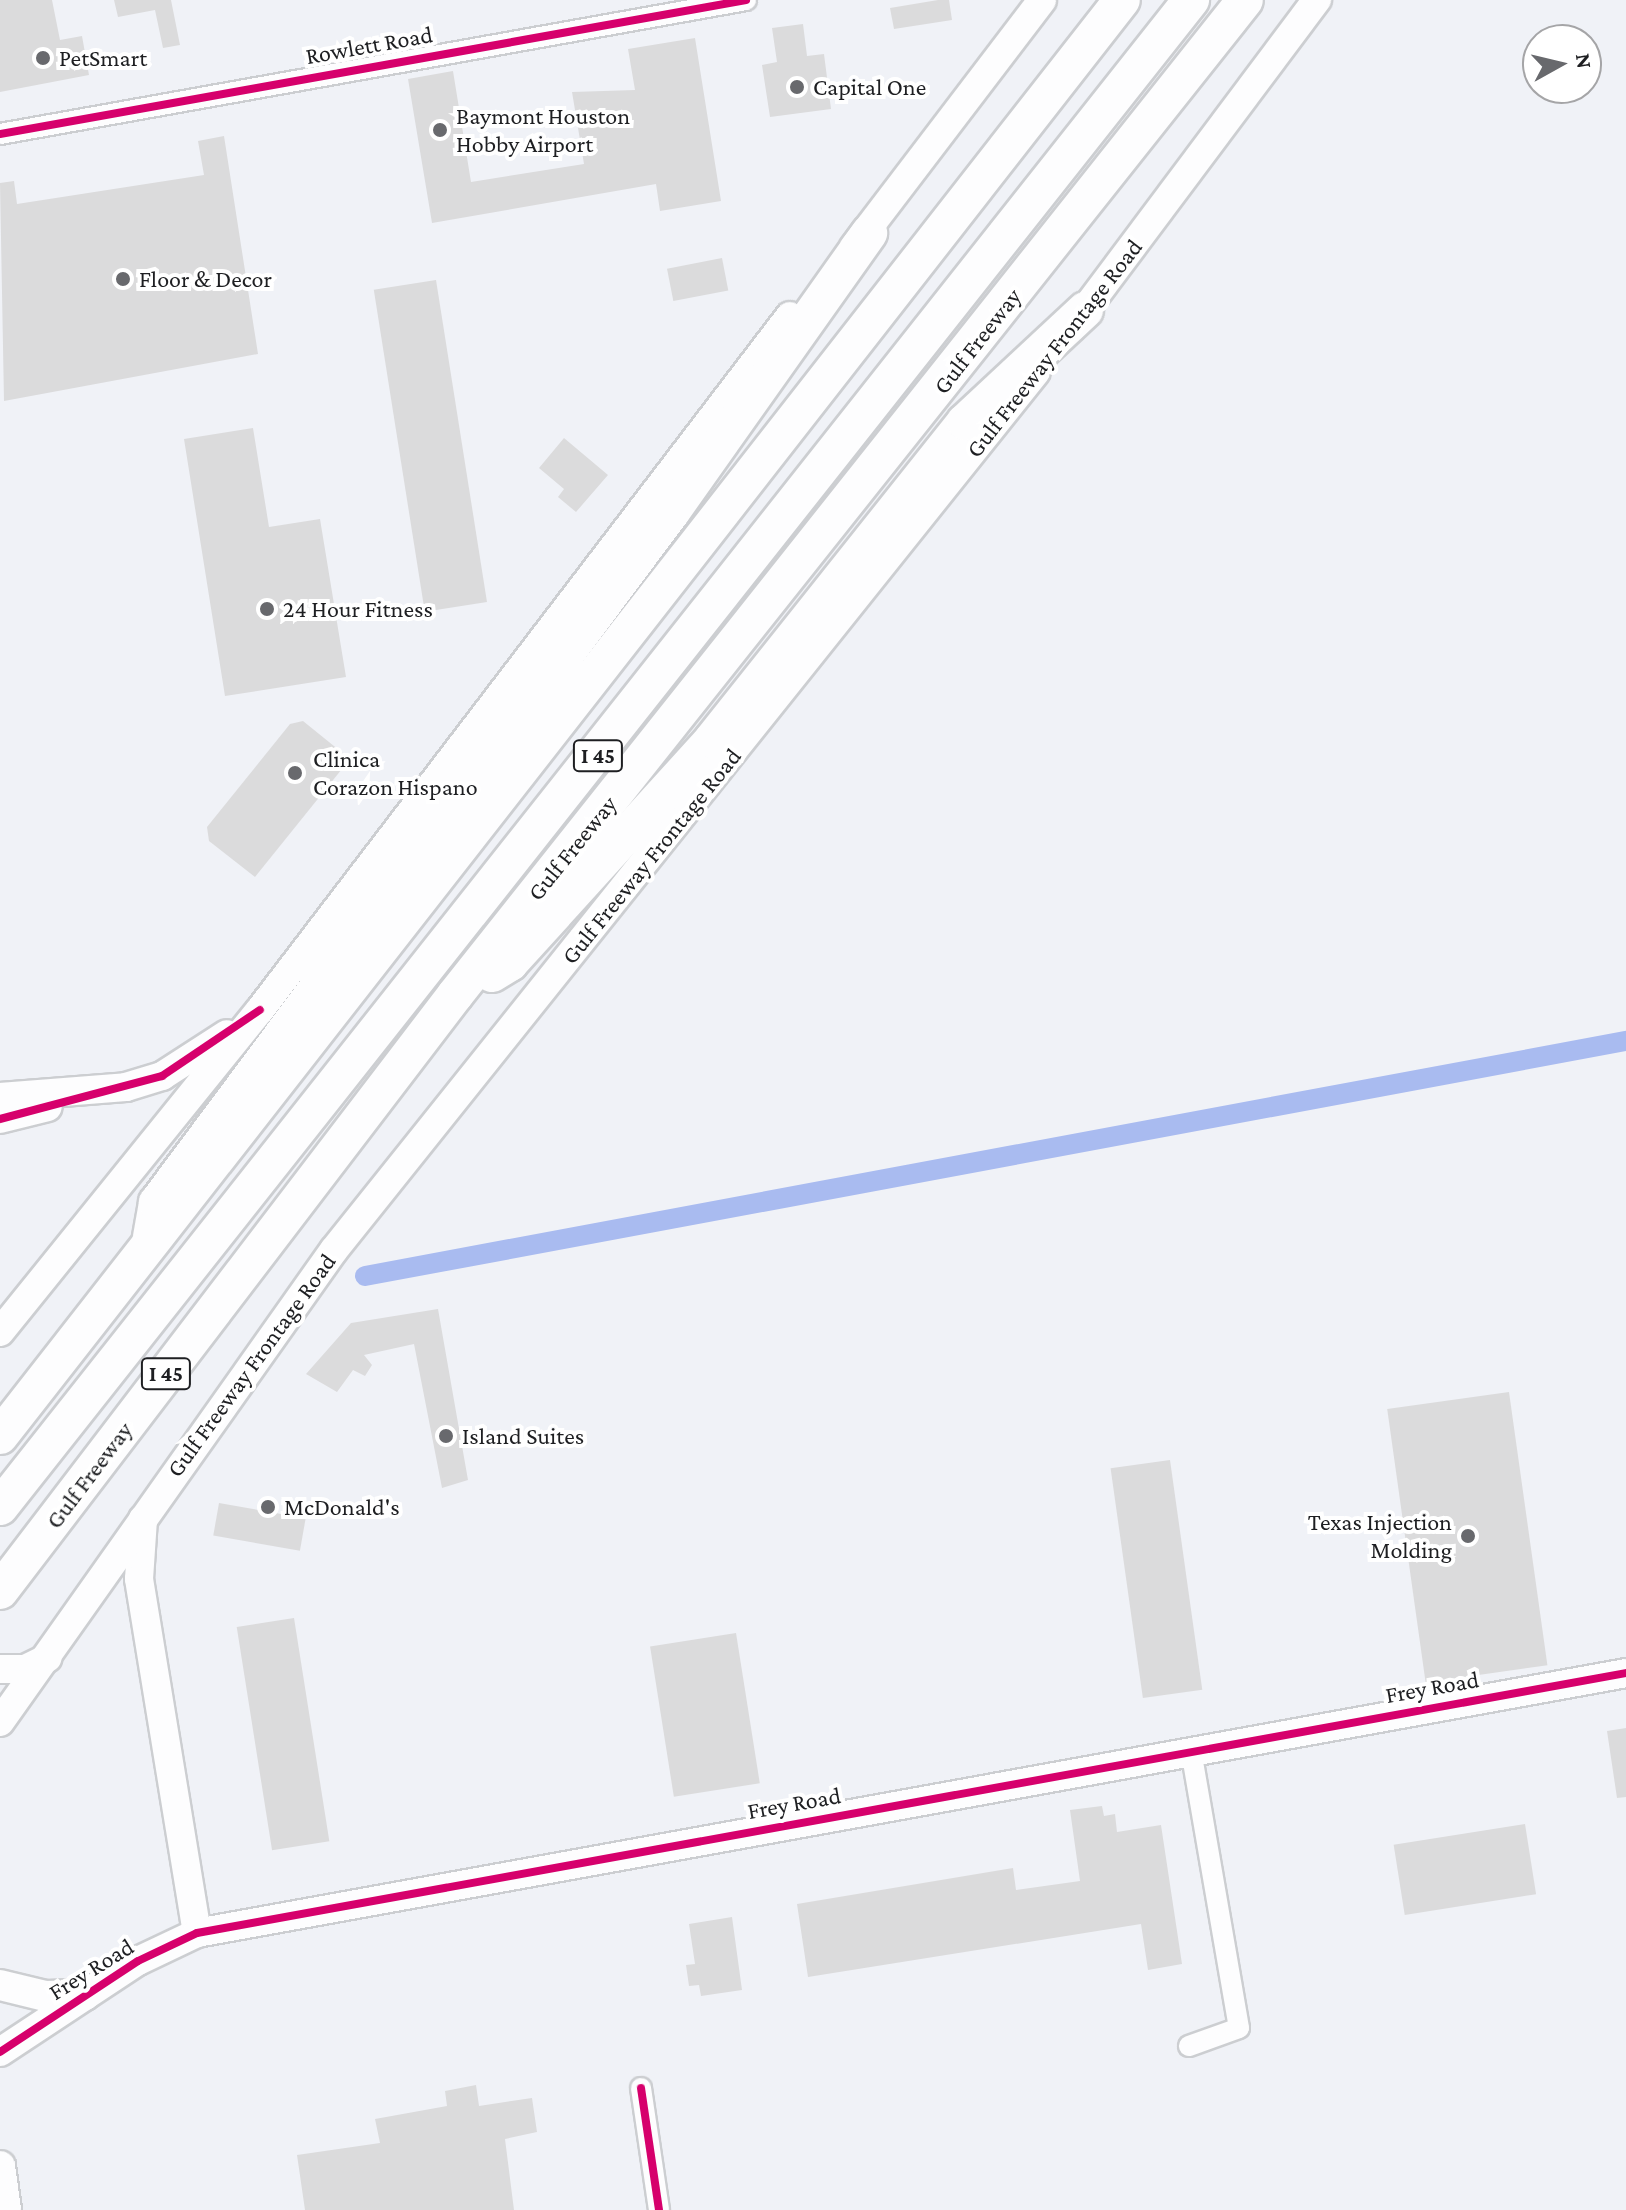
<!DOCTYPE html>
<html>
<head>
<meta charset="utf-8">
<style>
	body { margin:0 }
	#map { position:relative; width:1626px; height:2210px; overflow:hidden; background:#f0f2f7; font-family:"Crimson Pro",serif }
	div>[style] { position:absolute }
	.canal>* { height:20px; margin:-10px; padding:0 10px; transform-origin:10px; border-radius:10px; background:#a9bbf0 }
	.building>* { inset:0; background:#dbdbdc; transform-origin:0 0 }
	.roads { filter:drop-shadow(2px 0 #ccced1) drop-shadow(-2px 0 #ccced1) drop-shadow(0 2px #ccced1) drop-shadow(0 -2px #ccced1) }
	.street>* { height:20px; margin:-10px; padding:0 10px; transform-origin:10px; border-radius:10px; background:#fdfdfe }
	.secondary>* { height:28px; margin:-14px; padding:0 14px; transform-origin:14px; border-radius:14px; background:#fdfdfe }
	.primary>* { height:30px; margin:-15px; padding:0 15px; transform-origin:15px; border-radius:15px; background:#fdfdfe }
	.highway>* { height:36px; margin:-18px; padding:0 18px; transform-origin:18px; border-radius:18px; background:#fdfdfe }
	.cycleway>* { height:8px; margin:-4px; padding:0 4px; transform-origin:4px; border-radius:4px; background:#d6006c }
	.dots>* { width:22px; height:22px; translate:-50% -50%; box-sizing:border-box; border:4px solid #fff; border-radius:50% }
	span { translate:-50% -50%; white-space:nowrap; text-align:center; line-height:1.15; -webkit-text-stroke:8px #fff; paint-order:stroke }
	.shield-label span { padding:2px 6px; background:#fff; border:2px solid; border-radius:6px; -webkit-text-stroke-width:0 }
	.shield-label { font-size:22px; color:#1e1f22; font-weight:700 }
	.street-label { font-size:24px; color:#1e1f22 }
	.poi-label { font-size:24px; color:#1e1f22 }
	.left { translate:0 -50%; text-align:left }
	.right { translate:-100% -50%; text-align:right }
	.north { position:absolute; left:1522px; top:24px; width:80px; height:80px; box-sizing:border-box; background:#fff; border:2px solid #a5a5a7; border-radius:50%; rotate:82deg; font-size:22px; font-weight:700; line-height:32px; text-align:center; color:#1e1f22 }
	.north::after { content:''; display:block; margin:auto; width:28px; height:36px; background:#68696d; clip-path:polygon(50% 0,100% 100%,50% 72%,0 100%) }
</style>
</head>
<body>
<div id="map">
	<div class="canal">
		<div style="left:365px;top:1276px;width:1283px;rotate:-10.56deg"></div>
	</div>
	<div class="building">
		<div style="clip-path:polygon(0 0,52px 0,60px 40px,82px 36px,89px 75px,0 92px)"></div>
		<div style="clip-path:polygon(114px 0,171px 0,180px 45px,163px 48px,155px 10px,118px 17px)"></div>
		<div style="clip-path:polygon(938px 0,949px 0,952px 20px,894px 29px,890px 8px)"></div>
		<div style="clip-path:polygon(803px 24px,807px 56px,824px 54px,831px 109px,770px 117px,762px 65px,777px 62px,772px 28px)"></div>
		<div style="clip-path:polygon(695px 38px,721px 201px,660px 211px,656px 184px,432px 223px,408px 79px,453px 71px,471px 182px,584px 164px,572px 92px,635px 90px,628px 49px)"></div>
		<div style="clip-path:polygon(224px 136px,258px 354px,4px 401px,0 183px,14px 181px,17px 204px,204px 175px,198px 141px)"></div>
		<div style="left:722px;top:258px;width:33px;height:56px;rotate:79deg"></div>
		<div style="left:436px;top:280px;width:326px;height:63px;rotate:81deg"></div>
		<div style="clip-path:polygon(253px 428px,269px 527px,320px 519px,346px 677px,225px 696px,184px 439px)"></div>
		<div style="clip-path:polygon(564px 438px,608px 475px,576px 512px,558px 497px,564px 489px,539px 468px)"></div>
		<div style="clip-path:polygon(303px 721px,350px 759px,255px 877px,209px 841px,207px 827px,290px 724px)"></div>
		<div style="clip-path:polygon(438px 1309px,468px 1480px,442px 1488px,414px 1344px,364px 1355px,372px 1365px,365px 1376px,353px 1370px,337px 1392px,306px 1374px,351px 1323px)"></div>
		<div style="left:1509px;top:1392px;width:276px;height:123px;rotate:82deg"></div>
		<div style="left:1170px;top:1460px;width:232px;height:60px;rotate:82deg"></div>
		<div style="left:219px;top:1503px;width:88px;height:33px;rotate:10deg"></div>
		<div style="left:294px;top:1618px;width:226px;height:58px;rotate:81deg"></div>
		<div style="left:736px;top:1633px;width:152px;height:87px;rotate:81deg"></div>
		<div style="clip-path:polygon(1626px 1728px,1626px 1797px,1617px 1798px,1607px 1731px)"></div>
		<div style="clip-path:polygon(1102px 1806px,1104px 1816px,1115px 1814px,1117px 1832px,1161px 1825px,1182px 1964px,1148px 1970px,1141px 1924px,808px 1977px,797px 1904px,1013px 1868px,1016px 1890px,1080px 1881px,1070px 1810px)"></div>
		<div style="left:1525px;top:1824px;width:71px;height:133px;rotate:81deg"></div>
		<div style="clip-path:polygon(732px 1917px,742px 1990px,701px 1996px,699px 1985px,689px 1986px,686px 1965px,695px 1964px,689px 1924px)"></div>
		<div style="clip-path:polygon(476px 2085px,479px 2106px,532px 2098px,537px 2132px,505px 2139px,514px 2210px,305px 2210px,297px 2155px,380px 2143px,375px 2119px,447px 2106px,445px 2091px)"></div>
	</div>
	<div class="roads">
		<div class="street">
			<div style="left:0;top:134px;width:758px;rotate:-10.18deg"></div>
			<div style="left:1189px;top:2046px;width:53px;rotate:-19.8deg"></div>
			<div style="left:1239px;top:2028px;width:281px;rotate:-99.8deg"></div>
			<div style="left:641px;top:2088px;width:123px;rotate:81.6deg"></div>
		</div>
		<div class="secondary">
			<div style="left:854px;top:247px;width:310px;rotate:-52.7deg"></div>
			<div style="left:1072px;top:327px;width:409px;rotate:-53.2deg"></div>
			<div style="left:0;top:1097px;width:126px;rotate:-4.5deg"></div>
			<div style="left:126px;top:1087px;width:38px;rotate:-17deg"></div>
			<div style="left:162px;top:1076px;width:77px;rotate:-32.9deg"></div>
			<div style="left:0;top:1119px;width:49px;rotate:-14deg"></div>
			<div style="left:0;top:1332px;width:414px;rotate:-51.1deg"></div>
			<div style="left:260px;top:1010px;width:873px;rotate:-52.63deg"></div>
			<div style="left:143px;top:1519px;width:60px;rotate:93.8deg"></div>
			<div style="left:139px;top:1579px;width:359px;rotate:80.7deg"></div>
			<div style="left:0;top:1669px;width:25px"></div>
			<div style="left:25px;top:1669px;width:25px;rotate:-26deg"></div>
			<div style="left:0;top:1722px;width:578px;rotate:-54.72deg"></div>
			<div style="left:334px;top:1250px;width:1124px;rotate:-51.36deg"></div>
			<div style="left:0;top:2052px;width:165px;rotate:-33.4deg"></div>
			<div style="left:138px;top:1961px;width:65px;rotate:-25.4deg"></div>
			<div style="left:197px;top:1933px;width:1452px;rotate:-10.31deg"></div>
		</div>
		<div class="primary">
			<div style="left:0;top:1985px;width:46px;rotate:13.7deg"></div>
			<div style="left:45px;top:1996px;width:40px;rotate:-1.4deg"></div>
			<div style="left:0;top:2166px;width:44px;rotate:82.2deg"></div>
		</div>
		<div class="highway">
			<div style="left:492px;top:974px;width:21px;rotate:-31deg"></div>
			<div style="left:510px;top:963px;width:301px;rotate:-47.8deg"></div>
			<div style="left:712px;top:740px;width:406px;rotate:-51.5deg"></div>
			<div style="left:965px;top:422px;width:164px;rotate:-43deg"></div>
			<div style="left:151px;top:1237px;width:35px;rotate:-80deg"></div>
			<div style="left:157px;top:1203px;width:860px;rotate:-53.32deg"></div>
			<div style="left:671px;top:513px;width:343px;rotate:-54.7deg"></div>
			<div style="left:0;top:1436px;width:1822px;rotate:-52deg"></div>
			<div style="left:0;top:1507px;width:1921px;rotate:-51.68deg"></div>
			<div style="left:0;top:1591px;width:750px;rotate:-52.64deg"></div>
			<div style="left:455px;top:995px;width:1270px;rotate:-51.55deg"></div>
		</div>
	</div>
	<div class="cycleway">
		<div style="left:0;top:134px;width:758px;rotate:-10.18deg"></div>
		<div style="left:0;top:1119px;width:168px;rotate:-14.9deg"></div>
		<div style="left:162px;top:1076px;width:118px;rotate:-34deg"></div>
		<div style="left:0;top:2052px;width:165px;rotate:-33.4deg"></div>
		<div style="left:138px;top:1961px;width:65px;rotate:-25.4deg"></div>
		<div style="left:197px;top:1933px;width:1452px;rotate:-10.31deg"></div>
		<div style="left:641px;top:2088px;width:123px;rotate:81.6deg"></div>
	</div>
	<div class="dots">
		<div style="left:43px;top:58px;background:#68696d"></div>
		<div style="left:797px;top:87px;background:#68696d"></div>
		<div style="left:440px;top:130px;background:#68696d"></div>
		<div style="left:123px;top:279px;background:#68696d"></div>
		<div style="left:267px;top:609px;background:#68696d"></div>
		<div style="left:295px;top:773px;background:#68696d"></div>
		<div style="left:446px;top:1436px;background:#68696d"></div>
		<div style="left:268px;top:1507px;background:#68696d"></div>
		<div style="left:1468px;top:1536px;background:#68696d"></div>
	</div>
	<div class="shield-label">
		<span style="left:598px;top:756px">I 45</span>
		<span style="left:166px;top:1374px">I 45</span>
	</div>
	<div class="street-label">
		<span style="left:369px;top:45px;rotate:-10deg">Rowlett Road</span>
		<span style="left:977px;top:341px;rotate:-52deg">Gulf Freeway</span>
		<span style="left:1054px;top:348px;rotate:-52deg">Gulf Freeway Frontage Road</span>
		<span style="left:572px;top:848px;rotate:-51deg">Gulf Freeway</span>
		<span style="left:651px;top:856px;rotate:-51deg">Gulf Freeway Frontage Road</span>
		<span style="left:251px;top:1365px;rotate:-54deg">Gulf Freeway Frontage Road</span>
		<span style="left:89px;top:1475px;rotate:-53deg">Gulf Freeway</span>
		<span style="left:1432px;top:1687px;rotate:-10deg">Frey Road</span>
		<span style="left:794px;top:1803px;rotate:-10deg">Frey Road</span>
		<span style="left:91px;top:1969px;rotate:-32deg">Frey Road</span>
	</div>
	<div class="poi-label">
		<span class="left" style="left:59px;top:58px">PetSmart</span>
		<span class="left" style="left:813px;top:87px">Capital One</span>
		<span class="left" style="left:456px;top:130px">Baymont Houston<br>Hobby Airport</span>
		<span class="left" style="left:139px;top:279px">Floor &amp; Decor</span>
		<span class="left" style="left:283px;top:609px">24 Hour Fitness</span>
		<span class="left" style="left:313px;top:773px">Clinica<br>Corazon Hispano</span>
		<span class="left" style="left:462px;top:1436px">Island Suites</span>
		<span class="left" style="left:284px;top:1507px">McDonald's</span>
		<span class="right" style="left:1452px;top:1536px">Texas Injection<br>Molding</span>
	</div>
	<div class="north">N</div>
</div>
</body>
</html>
